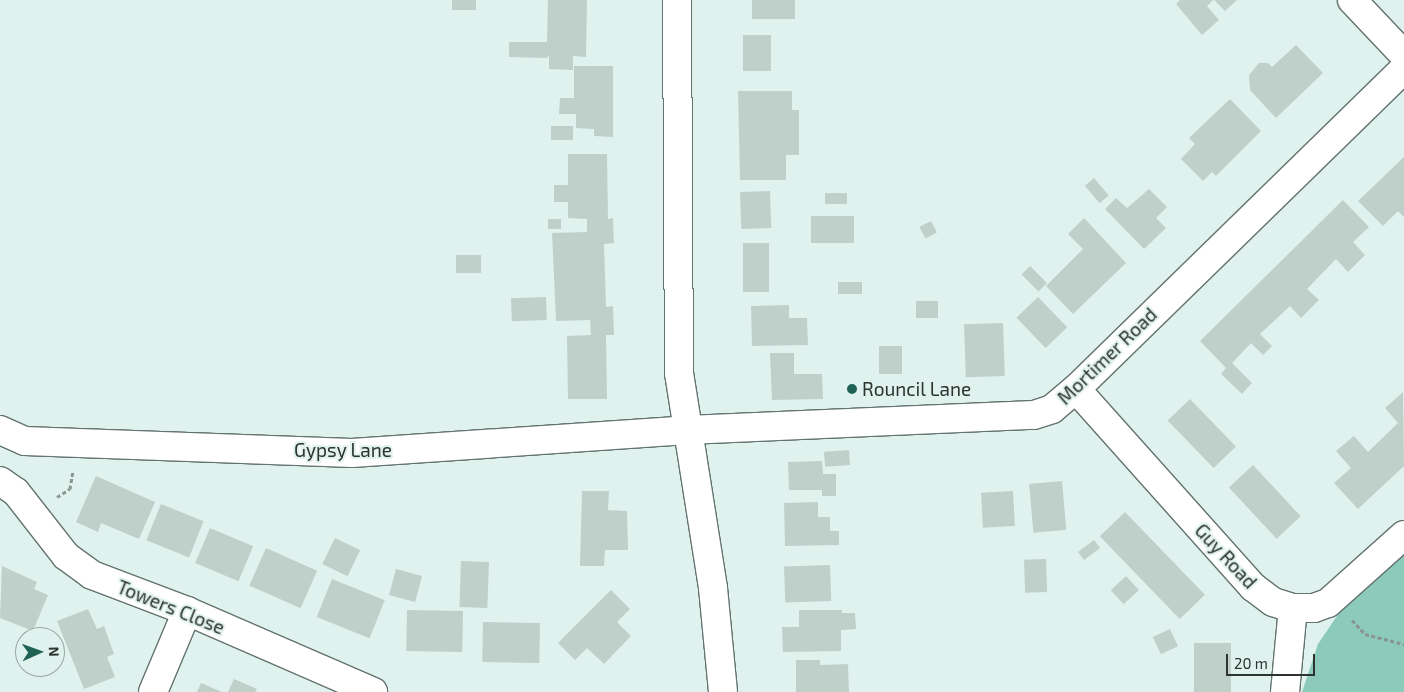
<!DOCTYPE html>
<html>
<head>
<meta charset="utf-8">
<style>
	body { margin:0 }
	#map { position:relative; width:1404px; height:692px; overflow:hidden; background:#e0f2ed; font-family:"Exo 2",sans-serif }
	div>[style] { position:absolute }
	.green>* { inset:0; background:#8ccbbb }
	.building>* { inset:0; background:#bfd0cb; transform-origin:0 0 }
	.path>* { height:3px; margin-top:-1.5px; transform-origin:0; background:repeating-linear-gradient(90deg,#889591 0 4px,transparent 0 6.5px) }
	.roads { filter:drop-shadow(1px 0 #63736f) drop-shadow(-1px 0 #63736f) drop-shadow(0 1px #63736f) drop-shadow(0 -1px #63736f) }
	.street>* { height:28px; margin:-14px; padding:0 14px; transform-origin:14px; border-radius:14px; background:#fff }
	.secondary>* { height:28px; margin:-14px; padding:0 14px; transform-origin:14px; border-radius:14px; background:#fff }
	.dots>* { width:14px; height:14px; translate:-50% -50%; box-sizing:border-box; border:2px solid #e0f2ed; border-radius:50% }
	span { translate:-50% -50%; white-space:nowrap; text-align:center; line-height:1.15; -webkit-text-stroke:4px #e0f2ed; paint-order:stroke }
	.street-label { font-size:19px; color:#2c3331 }
	.poi-label { font-size:19px; color:#2c3331 }
	.left { translate:0 -50%; text-align:left }
	.north { position:absolute; left:15px; top:627px; width:50px; height:50px; box-sizing:border-box; background:#e0f2ed; border:1px solid #98a6a2; border-radius:50%; rotate:88deg; font-size:14px; font-weight:700; line-height:20px; text-align:center; color:#2c3331 }
	.north::after { content:''; display:block; margin:auto; width:18px; height:22px; background:#1e6355; clip-path:polygon(50% 0,100% 100%,50% 72%,0 100%) }
	.scale { position:absolute; left:1226px; top:654px; width:89px; height:22px; box-sizing:border-box; border:2px solid #2c3331; border-top:0; padding-left:6px; font-size:15px; line-height:18px; white-space:nowrap; color:#2c3331; -webkit-text-stroke:4px #e0f2ed; paint-order:stroke }
</style>
</head>
<body>
<div id="map">
	<div class="green">
		<div style="clip-path:polygon(1404px 552px,1404px 692px,1302px 692px,1318px 644px,1341px 610px)"></div>
	</div>
	<div class="building">
		<div style="left:452px;top:0;width:24px;height:10px"></div>
		<div style="clip-path:polygon(548px 0,587px 0,586px 57px,573px 56px,573px 70px,549px 69px,549px 55px,547px 58px,509px 57px,509px 42px,547px 42px)"></div>
		<div style="left:752px;top:0;width:43px;height:19px"></div>
		<div style="clip-path:polygon(1180px 0,1213px 0,1207px 6px,1219px 20px,1202px 35px,1176px 4px)"></div>
		<div style="clip-path:polygon(1214px 0,1237px 0,1225px 11px)"></div>
		<div style="left:743px;top:35px;width:28px;height:36px"></div>
		<div style="clip-path:polygon(1296px 45px,1323px 73px,1276px 118px,1250px 90px,1249px 75px,1259px 63px,1268px 63px,1272px 67px)"></div>
		<div style="clip-path:polygon(574px 66px,613px 66px,613px 137px,594px 136px,594px 129px,576px 128px,576px 114px,559px 114px,560px 98px,574px 98px)"></div>
		<div style="clip-path:polygon(738px 91px,792px 91px,792px 110px,799px 110px,799px 155px,786px 155px,786px 180px,740px 180px)"></div>
		<div style="clip-path:polygon(1230px 99px,1261px 131px,1216px 176px,1212px 172px,1203px 181px,1181px 159px,1195px 144px,1189px 138px)"></div>
		<div style="left:573px;top:126px;width:14px;height:22px;rotate:90deg"></div>
		<div style="clip-path:polygon(568px 154px,607px 154px,608px 219px,613px 218px,614px 243px,604px 244px,606px 307px,613px 306px,614px 335px,606px 335px,607px 399px,568px 399px,567px 336px,591px 335px,590px 320px,556px 321px,552px 233px,587px 232px,587px 219px,568px 218px,568px 202px,554px 202px,554px 185px,568px 185px)"></div>
		<div style="clip-path:polygon(1404px 157px,1404px 217px,1398px 211px,1383px 226px,1358px 201px)"></div>
		<div style="left:1094px;top:178px;width:23px;height:12px;rotate:50deg"></div>
		<div style="clip-path:polygon(1149px 189px,1167px 207px,1156px 218px,1166px 228px,1144px 249px,1105px 209px,1116px 198px,1127px 208px)"></div>
		<div style="left:770px;top:191px;width:37px;height:30px;rotate:88deg"></div>
		<div style="left:825px;top:193px;width:22px;height:11px"></div>
		<div style="clip-path:polygon(1343px 200px,1369px 227px,1353px 242px,1365px 255px,1348px 272px,1336px 259px,1307px 289px,1319px 300px,1301px 318px,1290px 306px,1260px 334px,1272px 346px,1263px 355px,1251px 343px,1232px 363px,1252px 383px,1242px 394px,1221px 374px,1226px 368px,1200px 341px)"></div>
		<div style="left:811px;top:216px;width:43px;height:27px"></div>
		<div style="clip-path:polygon(1084px 218px,1126px 263px,1073px 314px,1046px 286px,1083px 249px,1068px 234px)"></div>
		<div style="left:561px;top:219px;width:10px;height:13px;rotate:90deg"></div>
		<div style="left:931px;top:221px;width:13px;height:13px;rotate:63deg"></div>
		<div style="left:743px;top:243px;width:26px;height:49px"></div>
		<div style="left:456px;top:255px;width:25px;height:18px"></div>
		<div style="left:1030px;top:266px;width:24px;height:12px;rotate:45deg"></div>
		<div style="left:838px;top:282px;width:24px;height:12px"></div>
		<div style="left:546px;top:297px;width:23px;height:35px;rotate:88deg"></div>
		<div style="left:1038px;top:297px;width:42px;height:30px;rotate:46deg"></div>
		<div style="left:916px;top:301px;width:22px;height:17px"></div>
		<div style="clip-path:polygon(789px 305px,789px 318px,807px 318px,808px 345px,752px 346px,751px 306px)"></div>
		<div style="left:1003px;top:323px;width:53px;height:39px;rotate:88deg"></div>
		<div style="left:879px;top:346px;width:23px;height:28px"></div>
		<div style="clip-path:polygon(770px 353px,794px 353px,794px 374px,822px 374px,823px 399px,772px 400px)"></div>
		<div style="clip-path:polygon(1403px 392px,1404px 466px,1358px 509px,1334px 483px,1351px 468px,1336px 451px,1354px 436px,1368px 452px,1398px 423px,1385px 408px)"></div>
		<div style="left:1190px;top:399px;width:66px;height:31px;rotate:46deg"></div>
		<div style="left:849px;top:450px;width:15px;height:25px;rotate:86deg"></div>
		<div style="clip-path:polygon(822px 461px,823px 474px,836px 474px,836px 496px,822px 496px,822px 490px,789px 490px,788px 462px)"></div>
		<div style="left:1253px;top:465px;width:70px;height:33px;rotate:47deg"></div>
		<div style="clip-path:polygon(96px 476px,155px 502px,139px 539px,101px 523px,98px 532px,76px 522px)"></div>
		<div style="left:1062px;top:481px;width:49px;height:33px;rotate:85deg"></div>
		<div style="clip-path:polygon(582px 491px,609px 491px,608px 510px,627px 511px,628px 550px,605px 550px,604px 566px,580px 566px)"></div>
		<div style="left:1013px;top:491px;width:35px;height:32px;rotate:87deg"></div>
		<div style="clip-path:polygon(818px 502px,818px 517px,830px 517px,830px 531px,839px 531px,839px 545px,785px 546px,784px 503px)"></div>
		<div style="left:161px;top:504px;width:46px;height:39px;rotate:22deg"></div>
		<div style="left:1125px;top:512px;width:115px;height:35px;rotate:46deg"></div>
		<div style="left:210px;top:528px;width:47px;height:38px;rotate:23deg"></div>
		<div style="left:335px;top:538px;width:28px;height:29px;rotate:26deg"></div>
		<div style="left:1094px;top:540px;width:10px;height:20px;rotate:53deg"></div>
		<div style="left:266px;top:548px;width:56px;height:41px;rotate:24deg"></div>
		<div style="left:1046px;top:559px;width:33px;height:22px;rotate:88deg"></div>
		<div style="left:461px;top:561px;width:28px;height:46px;rotate:2deg"></div>
		<div style="left:830px;top:565px;width:36px;height:46px;rotate:88deg"></div>
		<div style="clip-path:polygon(2px 566px,37px 582px,34px 589px,48px 595px,33px 631px,0 618px)"></div>
		<div style="left:396px;top:569px;width:27px;height:27px;rotate:15deg"></div>
		<div style="left:1126px;top:576px;width:19px;height:21px;rotate:47deg"></div>
		<div style="left:332px;top:579px;width:57px;height:41px;rotate:22deg"></div>
		<div style="clip-path:polygon(611px 590px,630px 609px,617px 622px,631px 636px,604px 664px,587px 648px,575px 660px,558px 643px)"></div>
		<div style="clip-path:polygon(88px 609px,97px 629px,104px 626px,114px 654px,107px 657px,115px 677px,84px 689px,57px 621px)"></div>
		<div style="left:407px;top:610px;width:56px;height:41px;rotate:1deg"></div>
		<div style="clip-path:polygon(799px 610px,842px 610px,842px 613px,855px 613px,856px 629px,841px 630px,841px 651px,783px 652px,782px 627px,799px 627px)"></div>
		<div style="left:483px;top:622px;width:57px;height:40px;rotate:1deg"></div>
		<div style="left:1170px;top:629px;width:19px;height:19px;rotate:65deg"></div>
		<div style="left:1194px;top:643px;width:37px;height:49px"></div>
		<div style="clip-path:polygon(796px 660px,820px 660px,820px 665px,848px 664px,849px 692px,796px 692px)"></div>
		<div style="clip-path:polygon(234px 679px,257px 689px,255px 692px,228px 692px)"></div>
		<div style="clip-path:polygon(201px 683px,222px 692px,197px 692px)"></div>
	</div>
	<div class="path">
		<div style="left:57px;top:497px;width:15px;rotate:-32deg"></div>
		<div style="left:70px;top:489px;width:18px;rotate:-81deg"></div>
		<div style="left:1352px;top:620px;width:19px;rotate:47deg"></div>
		<div style="left:1365px;top:634px;width:40px;rotate:14.4deg"></div>
	</div>
	<div class="roads">
		<div class="street">
			<div style="left:1352px;top:0;width:76px;rotate:46.6deg"></div>
			<div style="left:1076px;top:389px;width:266px;rotate:48.2deg"></div>
			<div style="left:1253px;top:587px;width:25px;rotate:37deg"></div>
			<div style="left:1273px;top:602px;width:21px;rotate:17deg"></div>
			<div style="left:1293px;top:608px;width:21px"></div>
			<div style="left:1314px;top:608px;width:15px;rotate:-20deg"></div>
			<div style="left:1328px;top:603px;width:102px;rotate:-41.8deg"></div>
			<div style="left:0;top:430px;width:27px;rotate:24deg"></div>
			<div style="left:25px;top:441px;width:327px;rotate:2.1deg"></div>
			<div style="left:352px;top:453px;width:336px;rotate:-3.9deg"></div>
			<div style="left:687px;top:430px;width:347px;rotate:-2.5deg"></div>
			<div style="left:1034px;top:415px;width:19px;rotate:-18deg"></div>
			<div style="left:1052px;top:409px;width:31px;rotate:-40deg"></div>
			<div style="left:1076px;top:389px;width:458px;rotate:-44.3deg"></div>
			<div style="left:0;top:481px;width:19px;rotate:35deg"></div>
			<div style="left:16px;top:492px;width:81px;rotate:52deg"></div>
			<div style="left:66px;top:556px;width:32px;rotate:36deg"></div>
			<div style="left:92px;top:575px;width:102px;rotate:20.8deg"></div>
			<div style="left:187px;top:611px;width:203px;rotate:23.5deg"></div>
			<div style="left:153px;top:692px;width:88px;rotate:-67.2deg"></div>
			<div style="left:1285px;top:692px;width:84px;rotate:-84.6deg"></div>
		</div>
		<div class="secondary">
			<div style="left:677px;top:0;width:373px;rotate:89.7deg"></div>
			<div style="left:679px;top:373px;width:218px;rotate:81deg"></div>
			<div style="left:713px;top:588px;width:104px;rotate:84.5deg"></div>
		</div>
	</div>
	<div class="dots">
		<div style="left:852px;top:389px;background:#1e6355"></div>
	</div>
	<div class="street-label">
		<span style="left:1107px;top:356px;rotate:-44deg">Mortimer Road</span>
		<span style="left:343px;top:450px">Gypsy Lane</span>
		<span style="left:1226px;top:556px;rotate:47deg">Guy Road</span>
		<span style="left:171px;top:607px;rotate:22deg">Towers Close</span>
	</div>
	<div class="poi-label">
		<span class="left" style="left:862px;top:389px">Rouncil Lane</span>
	</div>
	<div class="north">N</div>
	<div class="scale">20 m</div>
</div>
</body>
</html>
